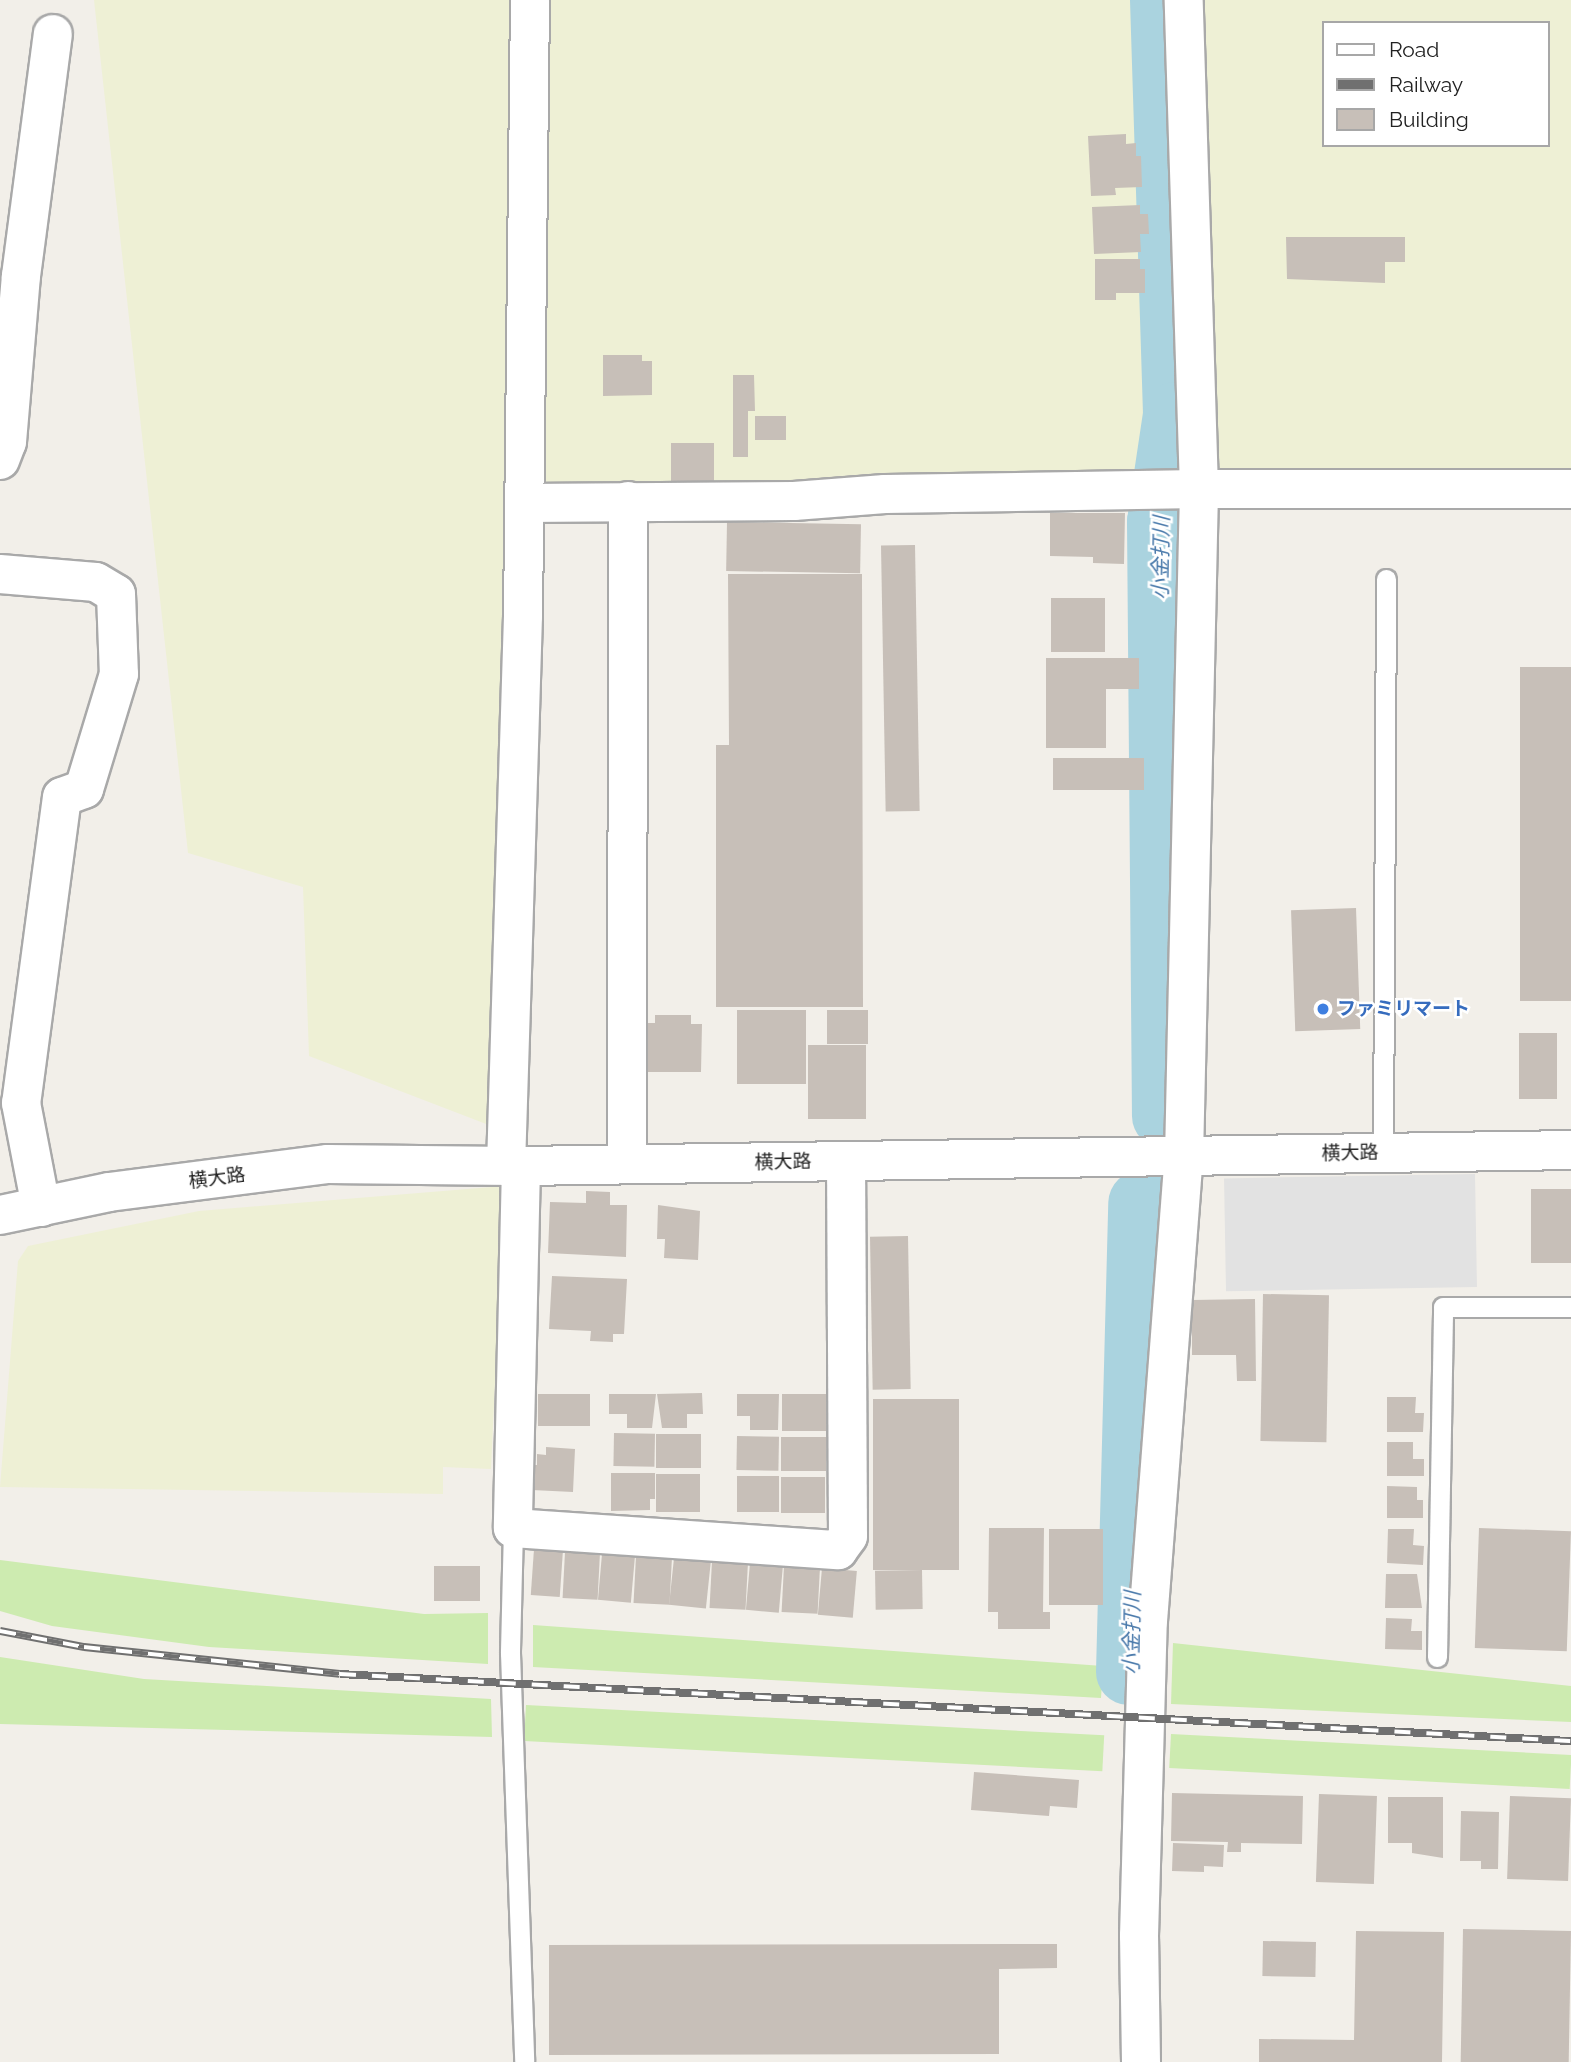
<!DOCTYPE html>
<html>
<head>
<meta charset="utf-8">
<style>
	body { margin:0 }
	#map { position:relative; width:1571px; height:2062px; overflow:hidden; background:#f2efe9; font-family:Raleway,"Noto Sans JP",sans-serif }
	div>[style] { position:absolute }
	.farmland>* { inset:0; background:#eef0d5 }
	.grass>* { inset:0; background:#cdebb0; transform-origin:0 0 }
	.parking>* { inset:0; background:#e2e2e2; transform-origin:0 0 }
	.river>* { height:66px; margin:-33px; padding:0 33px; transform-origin:33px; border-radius:33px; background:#aad3df }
	.building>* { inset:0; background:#c7bfb8; transform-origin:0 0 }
	.roads { filter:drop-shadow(2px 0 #a9a9a9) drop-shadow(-2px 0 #a9a9a9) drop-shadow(0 2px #a9a9a9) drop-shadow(0 -2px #a9a9a9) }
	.service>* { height:19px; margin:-9.5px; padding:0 9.5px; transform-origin:9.5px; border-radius:9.5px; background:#fff }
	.minor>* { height:38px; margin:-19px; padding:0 19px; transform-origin:19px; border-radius:19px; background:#fff }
	.rail>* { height:8px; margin-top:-4px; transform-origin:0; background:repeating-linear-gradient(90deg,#fff 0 16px,#707070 0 32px); box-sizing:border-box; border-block:2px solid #707070 }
	.dots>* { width:19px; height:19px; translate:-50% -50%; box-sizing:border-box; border:4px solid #fff; border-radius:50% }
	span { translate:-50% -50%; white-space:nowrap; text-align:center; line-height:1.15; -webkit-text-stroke:5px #fff; paint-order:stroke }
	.shop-label { font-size:19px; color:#366cbe; font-weight:700 }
	.left { translate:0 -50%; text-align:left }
	.street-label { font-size:19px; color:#222 }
	.water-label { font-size:21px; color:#4a7aab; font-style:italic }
	.legend { position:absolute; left:1322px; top:21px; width:228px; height:126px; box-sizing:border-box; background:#fff; border:2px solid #a7a7a7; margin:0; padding:9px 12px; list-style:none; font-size:21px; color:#222 }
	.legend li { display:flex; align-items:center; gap:14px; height:35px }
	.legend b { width:35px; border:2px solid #a7a7a7 }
</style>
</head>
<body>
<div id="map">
	<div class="farmland">
		<div style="clip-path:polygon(evenodd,94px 0,1571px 0,1571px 469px,509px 484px,494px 1127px,309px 1056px,303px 887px,188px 853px,94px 0,1324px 23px,1548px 23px,1548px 145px,1324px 145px,1324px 23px)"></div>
		<div style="clip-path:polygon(504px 1186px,491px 1469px,443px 1467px,443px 1494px,0 1487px,18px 1261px,28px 1246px,199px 1211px)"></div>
	</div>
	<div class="grass">
		<div style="clip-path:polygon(0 1560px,424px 1614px,488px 1613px,488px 1664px,209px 1647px,52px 1626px,0 1611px)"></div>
		<div style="clip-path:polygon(533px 1625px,1103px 1666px,1101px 1698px,533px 1667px)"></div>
		<div style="clip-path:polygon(1173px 1643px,1571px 1686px,1571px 1722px,1171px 1704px)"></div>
		<div style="clip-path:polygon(0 1657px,144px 1679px,491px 1699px,492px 1737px,0 1724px)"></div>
		<div style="left:526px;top:1705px;width:579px;height:36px;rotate:3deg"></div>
		<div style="left:1171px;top:1734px;width:401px;height:34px;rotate:3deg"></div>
	</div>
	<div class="parking">
		<div style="left:1475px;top:1174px;width:113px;height:251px;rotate:89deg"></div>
	</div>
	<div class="river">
		<div style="left:1163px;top:0;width:415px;rotate:88.2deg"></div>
		<div style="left:1176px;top:415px;width:108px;rotate:98.5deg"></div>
		<div style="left:1160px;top:522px;width:594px;rotate:89.52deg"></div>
		<div style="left:1129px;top:1672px;width:469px;rotate:-88.5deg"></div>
	</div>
	<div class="building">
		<div style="clip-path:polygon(1126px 134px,1126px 144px,1136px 143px,1136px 156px,1141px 156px,1142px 187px,1115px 188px,1116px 195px,1091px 196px,1088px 136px)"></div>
		<div style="clip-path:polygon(1140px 205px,1140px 214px,1148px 214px,1149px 234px,1140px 234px,1141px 252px,1094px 254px,1092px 207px)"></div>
		<div style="clip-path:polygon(1286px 237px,1405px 237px,1405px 262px,1385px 262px,1385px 283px,1287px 279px)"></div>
		<div style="clip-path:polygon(1095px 259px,1140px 259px,1140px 269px,1145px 269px,1145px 293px,1116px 293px,1116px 300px,1095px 300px)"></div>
		<div style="clip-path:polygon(603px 355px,642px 355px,642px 361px,652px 361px,652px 395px,603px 396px)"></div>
		<div style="clip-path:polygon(733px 375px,754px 375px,755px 411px,748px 411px,748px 457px,733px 457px)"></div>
		<div style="left:786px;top:416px;width:24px;height:31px;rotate:90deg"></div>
		<div style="left:671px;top:443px;width:43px;height:39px"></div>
		<div style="clip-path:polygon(1050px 513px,1125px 513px,1124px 564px,1093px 563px,1093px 557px,1050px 556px)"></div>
		<div style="left:727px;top:522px;width:134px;height:49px;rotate:1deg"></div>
		<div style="left:915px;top:545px;width:266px;height:34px;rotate:89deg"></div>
		<div style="clip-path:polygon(728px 574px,862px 574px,863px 1007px,716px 1007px,716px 745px,729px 745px)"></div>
		<div style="left:1051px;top:598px;width:54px;height:54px"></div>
		<div style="clip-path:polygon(1046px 658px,1139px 658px,1139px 689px,1106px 689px,1106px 748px,1046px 748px)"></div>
		<div style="left:1520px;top:667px;width:51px;height:334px"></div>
		<div style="left:1053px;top:758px;width:91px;height:32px"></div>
		<div style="left:1356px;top:908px;width:121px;height:65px;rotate:88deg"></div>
		<div style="left:737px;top:1010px;width:69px;height:74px"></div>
		<div style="left:827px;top:1010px;width:41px;height:34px"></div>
		<div style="clip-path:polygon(655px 1015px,691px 1015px,691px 1024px,702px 1024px,701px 1072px,646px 1072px,646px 1023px,655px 1023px)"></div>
		<div style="left:1519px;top:1033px;width:38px;height:66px"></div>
		<div style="left:866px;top:1045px;width:74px;height:58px;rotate:90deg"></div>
		<div style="left:1571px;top:1189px;width:74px;height:40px;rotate:90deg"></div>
		<div style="clip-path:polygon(586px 1191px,610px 1192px,610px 1205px,627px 1205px,626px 1257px,548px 1253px,550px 1202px,586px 1203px)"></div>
		<div style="clip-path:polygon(658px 1205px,700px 1211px,698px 1260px,664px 1258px,665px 1239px,657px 1239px)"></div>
		<div style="left:908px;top:1236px;width:153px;height:38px;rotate:89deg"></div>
		<div style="clip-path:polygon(552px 1276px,627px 1279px,624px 1334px,613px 1334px,613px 1342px,590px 1341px,591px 1331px,549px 1329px)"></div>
		<div style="left:1263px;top:1294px;width:66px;height:147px;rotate:1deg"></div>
		<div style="clip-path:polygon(1255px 1299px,1256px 1381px,1237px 1381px,1236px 1355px,1192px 1355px,1192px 1300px)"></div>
		<div style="clip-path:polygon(702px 1393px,703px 1414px,687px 1414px,687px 1428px,662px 1428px,657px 1394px)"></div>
		<div style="left:538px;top:1394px;width:52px;height:32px"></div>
		<div style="clip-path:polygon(609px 1394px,656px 1394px,652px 1428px,627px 1428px,627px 1414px,609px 1414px)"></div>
		<div style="clip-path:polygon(737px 1394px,779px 1394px,778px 1430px,750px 1430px,750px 1416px,737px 1416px)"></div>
		<div style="left:782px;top:1394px;width:44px;height:37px"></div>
		<div style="clip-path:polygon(1387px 1397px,1416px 1397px,1415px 1413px,1424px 1413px,1423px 1432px,1387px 1432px)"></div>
		<div style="left:873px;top:1399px;width:86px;height:171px"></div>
		<div style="left:614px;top:1433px;width:41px;height:33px;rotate:1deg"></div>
		<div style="left:656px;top:1434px;width:45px;height:34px"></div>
		<div style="left:737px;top:1436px;width:42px;height:34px;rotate:1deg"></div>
		<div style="left:781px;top:1437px;width:45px;height:34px"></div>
		<div style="clip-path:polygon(1387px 1442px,1413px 1442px,1413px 1459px,1424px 1459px,1424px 1476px,1387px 1476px)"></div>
		<div style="clip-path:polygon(546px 1447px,575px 1449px,573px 1492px,532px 1490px,533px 1465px,537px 1465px,537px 1454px,546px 1455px)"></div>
		<div style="clip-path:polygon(611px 1473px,655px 1473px,655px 1499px,650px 1499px,650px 1510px,611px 1511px)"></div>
		<div style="left:656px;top:1474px;width:44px;height:38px"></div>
		<div style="left:737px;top:1476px;width:42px;height:36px"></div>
		<div style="left:781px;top:1477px;width:44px;height:36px"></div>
		<div style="clip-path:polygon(1387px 1486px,1417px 1487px,1417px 1500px,1423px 1500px,1423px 1518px,1387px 1518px)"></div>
		<div style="clip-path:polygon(989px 1528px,1044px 1528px,1043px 1612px,1050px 1612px,1050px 1629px,998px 1629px,998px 1612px,988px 1612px)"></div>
		<div style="left:1479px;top:1528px;width:92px;height:120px;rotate:2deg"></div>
		<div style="left:1103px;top:1529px;width:76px;height:54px;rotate:90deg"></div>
		<div style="clip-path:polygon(1388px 1529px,1414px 1529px,1413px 1545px,1424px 1546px,1423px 1565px,1387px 1563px)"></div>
		<div style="left:534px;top:1549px;width:29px;height:46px;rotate:4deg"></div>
		<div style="left:565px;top:1552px;width:35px;height:46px;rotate:3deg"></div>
		<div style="left:602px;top:1554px;width:33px;height:46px;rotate:5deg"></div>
		<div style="left:636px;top:1556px;width:36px;height:47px;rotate:3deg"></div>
		<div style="left:674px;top:1558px;width:37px;height:47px;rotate:6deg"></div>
		<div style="left:712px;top:1561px;width:36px;height:47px;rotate:3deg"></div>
		<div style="left:750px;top:1563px;width:33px;height:47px;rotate:5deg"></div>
		<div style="left:480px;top:1566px;width:35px;height:46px;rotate:90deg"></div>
		<div style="left:784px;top:1566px;width:36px;height:46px;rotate:3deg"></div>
		<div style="left:822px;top:1568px;width:35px;height:47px;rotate:5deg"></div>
		<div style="left:922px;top:1570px;width:39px;height:47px;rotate:89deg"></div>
		<div style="clip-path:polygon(1386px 1574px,1417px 1574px,1422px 1608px,1385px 1608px)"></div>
		<div style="clip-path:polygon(1386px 1618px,1412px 1619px,1411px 1631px,1422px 1631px,1422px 1650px,1385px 1649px)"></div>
		<div style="clip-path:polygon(974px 1772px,1079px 1780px,1077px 1808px,1050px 1806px,1049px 1816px,971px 1810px)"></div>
		<div style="clip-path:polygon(1172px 1793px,1303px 1796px,1302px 1844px,1241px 1843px,1241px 1852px,1227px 1852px,1228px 1842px,1171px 1841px)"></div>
		<div style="left:1319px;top:1794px;width:58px;height:88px;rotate:2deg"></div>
		<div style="left:1510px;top:1796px;width:61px;height:83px;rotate:2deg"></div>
		<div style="clip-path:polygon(1388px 1797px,1443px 1797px,1443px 1858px,1412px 1853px,1412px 1843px,1388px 1843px)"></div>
		<div style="clip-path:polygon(1461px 1811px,1499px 1812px,1498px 1869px,1481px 1869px,1481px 1861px,1460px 1861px)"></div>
		<div style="clip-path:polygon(1173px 1843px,1224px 1845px,1223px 1867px,1204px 1866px,1204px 1872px,1172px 1871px)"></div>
		<div style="left:1463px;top:1929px;width:108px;height:133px;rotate:1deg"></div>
		<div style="clip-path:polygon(1356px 1931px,1444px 1932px,1442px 2062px,1259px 2062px,1259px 2039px,1354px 2040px)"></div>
		<div style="left:1263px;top:1941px;width:53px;height:35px;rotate:1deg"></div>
		<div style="clip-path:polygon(1057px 1944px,1057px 1968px,999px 1969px,999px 2054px,549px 2055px,549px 1945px)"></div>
	</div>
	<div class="roads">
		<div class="service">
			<div style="left:1383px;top:1153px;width:574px;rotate:-89.7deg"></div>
			<div style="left:513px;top:1528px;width:125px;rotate:91.4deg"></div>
			<div style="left:510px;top:1653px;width:408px;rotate:88deg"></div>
			<div style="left:1437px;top:1657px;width:350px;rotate:-89deg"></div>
			<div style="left:1443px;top:1307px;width:128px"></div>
		</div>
		<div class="minor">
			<div style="left:0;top:460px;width:19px;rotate:-69deg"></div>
			<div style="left:7px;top:442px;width:167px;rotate:-85.2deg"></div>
			<div style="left:21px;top:276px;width:244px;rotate:-82.5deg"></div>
			<div style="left:525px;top:503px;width:269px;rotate:-0.4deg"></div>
			<div style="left:794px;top:501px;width:91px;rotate:-4.4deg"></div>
			<div style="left:885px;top:494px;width:314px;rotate:-0.9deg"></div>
			<div style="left:1199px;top:489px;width:372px"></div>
			<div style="left:0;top:574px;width:96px;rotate:4.8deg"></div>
			<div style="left:96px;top:582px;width:23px;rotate:31deg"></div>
			<div style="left:116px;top:594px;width:80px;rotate:87.9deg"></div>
			<div style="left:119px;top:674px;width:120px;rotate:106.9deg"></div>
			<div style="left:84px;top:789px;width:23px;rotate:160deg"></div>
			<div style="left:62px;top:797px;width:309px;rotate:97.6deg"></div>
			<div style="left:21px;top:1103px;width:106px;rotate:79.1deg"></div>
			<div style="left:627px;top:1163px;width:662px;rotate:-89.91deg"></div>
			<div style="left:506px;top:1166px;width:550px;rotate:-88.23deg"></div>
			<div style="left:523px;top:616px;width:616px;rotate:-89.35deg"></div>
			<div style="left:521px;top:1166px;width:362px;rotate:91.3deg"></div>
			<div style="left:513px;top:1528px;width:326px;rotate:3.9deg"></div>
			<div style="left:838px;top:1550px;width:17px;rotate:-54deg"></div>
			<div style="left:848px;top:1536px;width:375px;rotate:-90.3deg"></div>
			<div style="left:0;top:1215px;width:111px;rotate:-11.9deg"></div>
			<div style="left:109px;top:1192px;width:221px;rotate:-7.3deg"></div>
			<div style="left:328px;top:1164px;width:193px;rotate:0.6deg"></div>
			<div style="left:521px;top:1166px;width:1050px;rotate:-0.87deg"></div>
			<div style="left:1141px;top:2062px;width:126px;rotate:-90.9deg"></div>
			<div style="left:1139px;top:1936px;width:315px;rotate:-88.4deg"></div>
			<div style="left:1148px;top:1621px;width:465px;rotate:-85.6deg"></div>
			<div style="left:1184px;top:1157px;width:668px;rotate:-88.71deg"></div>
			<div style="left:1199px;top:489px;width:489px;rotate:-91.8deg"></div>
		</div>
	</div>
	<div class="rail">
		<div style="left:0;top:1631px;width:86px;rotate:10.8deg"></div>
		<div style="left:84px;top:1647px;width:257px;rotate:6deg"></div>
		<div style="left:340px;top:1674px;width:1233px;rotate:3.12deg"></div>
	</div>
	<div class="dots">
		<div style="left:1323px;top:1009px;background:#3f7fe0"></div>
	</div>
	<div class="shop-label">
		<span class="left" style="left:1337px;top:1009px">ファミリマート</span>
	</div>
	<div class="street-label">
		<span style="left:1350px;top:1153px;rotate:-1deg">横大路</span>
		<span style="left:783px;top:1162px;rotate:-1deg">横大路</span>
		<span style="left:217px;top:1178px;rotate:-7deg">横大路</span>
	</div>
	<div class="water-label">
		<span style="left:1161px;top:558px;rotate:-89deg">小金打川</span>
		<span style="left:1132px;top:1633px;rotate:-89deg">小金打川</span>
	</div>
	<ul class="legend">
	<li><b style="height:9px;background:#fff"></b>Road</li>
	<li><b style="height:9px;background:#707070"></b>Railway</li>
	<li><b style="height:19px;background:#c7bfb8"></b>Building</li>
	</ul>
</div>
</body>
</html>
